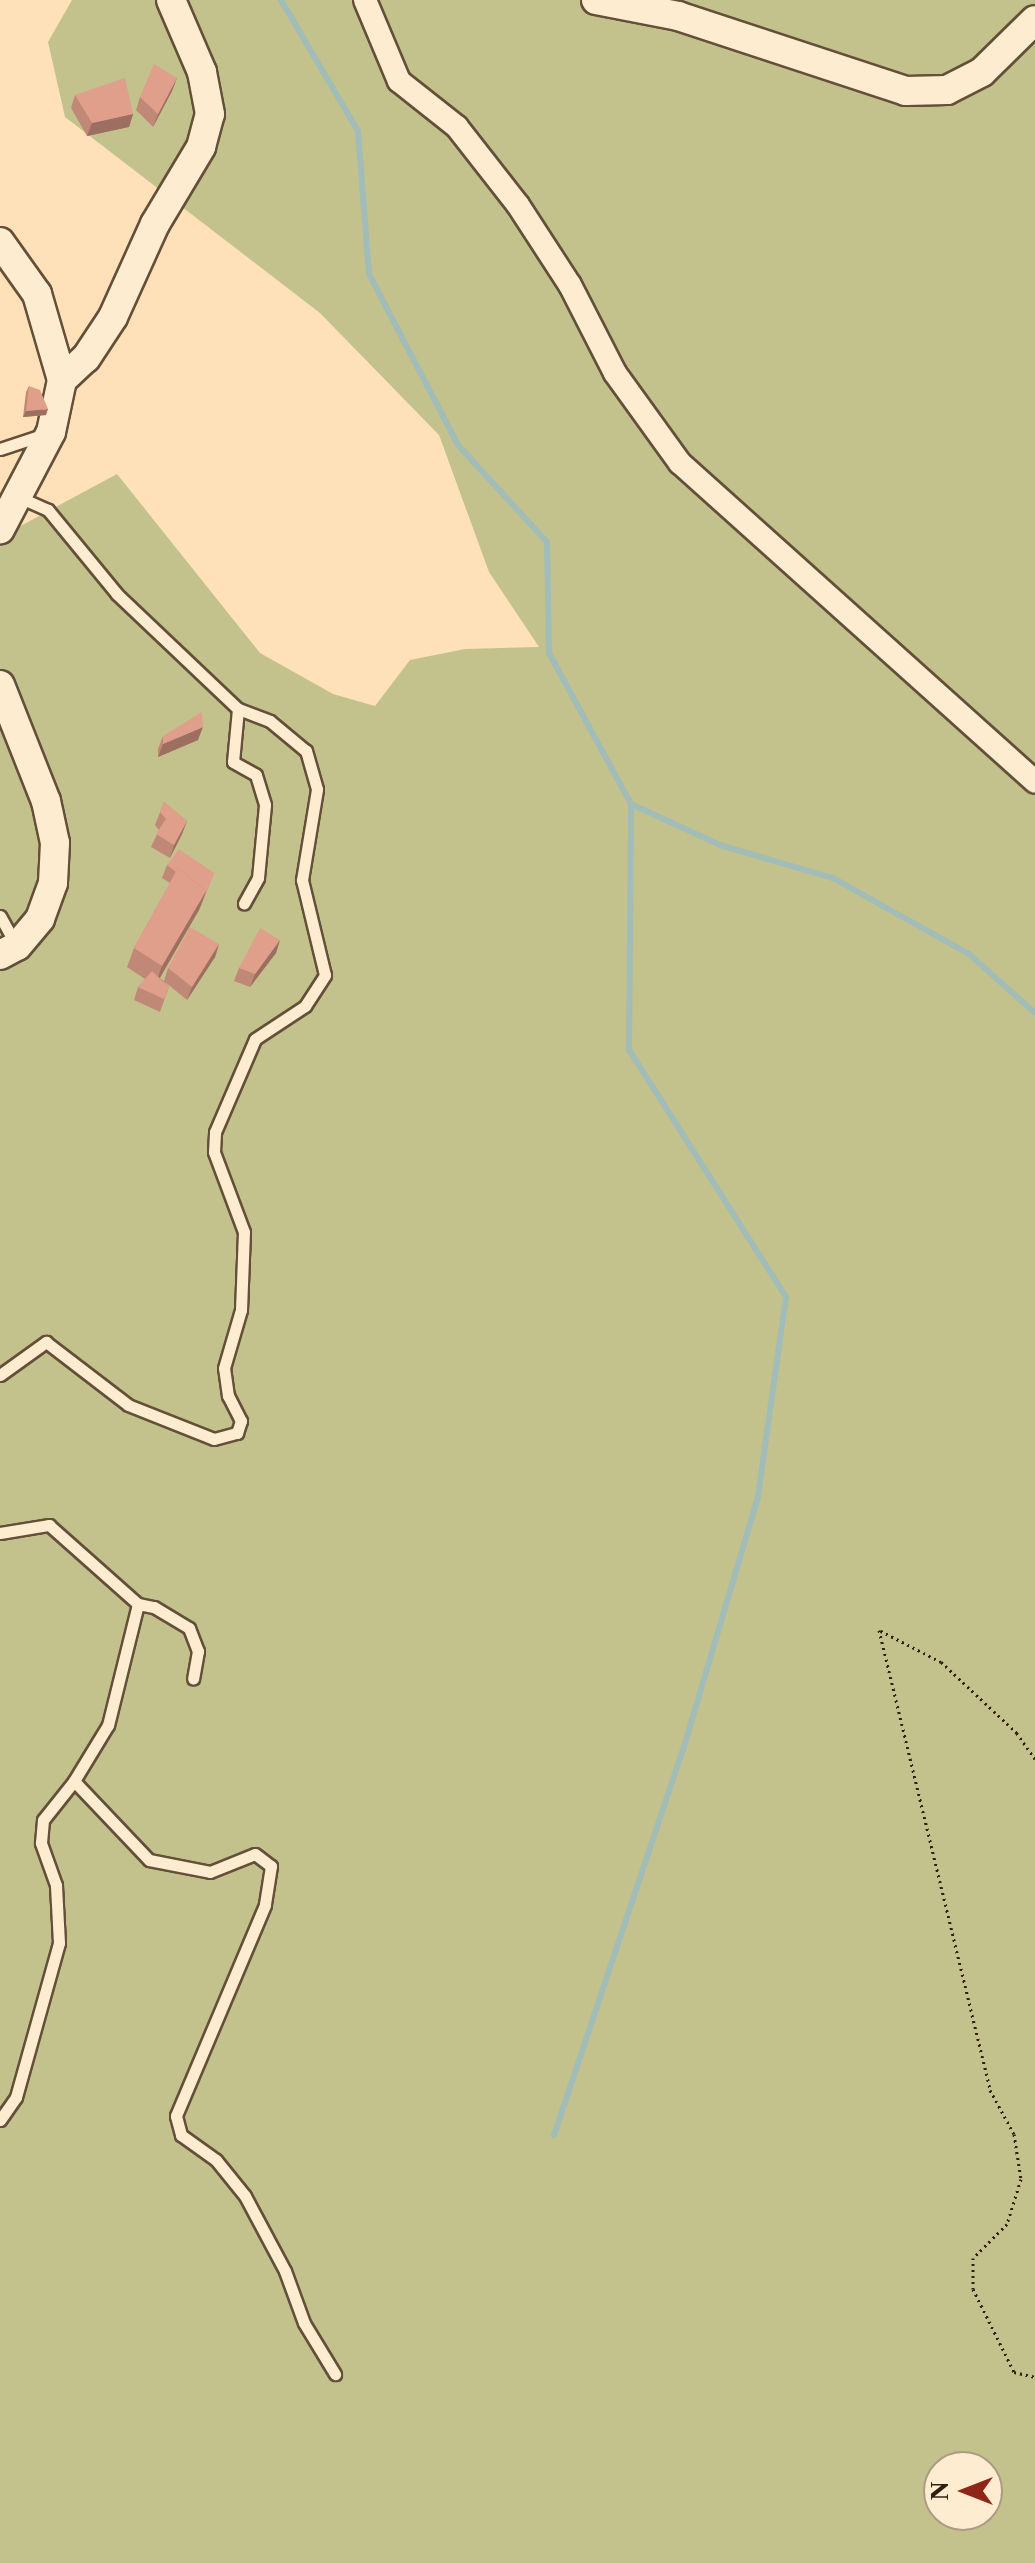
<!DOCTYPE html>
<html>
<head>
<meta charset="utf-8">
<style>
	body { margin:0 }
	#map { position:relative; width:1035px; height:2563px; overflow:hidden; background:#fee1b8; font-family:"Libre Caslon Text",serif }
	div>[style] { position:absolute }
	.green>* { inset:0; background:#c4c28c }
	.stream>* { height:6px; margin:-3px; padding:0 3px; transform-origin:3px; border-radius:3px; background:#a2bcb7 }
	.path>* { height:3px; margin-top:-1.5px; transform-origin:0; background:repeating-linear-gradient(90deg,#311e0f 0 2px,transparent 0 6px) }
	.roads { filter:drop-shadow(2px 0 #644f39) drop-shadow(-2px 0 #644f39) drop-shadow(0 2px #644f39) drop-shadow(0 -2px #644f39) }
	.service>* { height:11px; margin:-5.5px; padding:0 5.5px; transform-origin:5.5px; border-radius:5.5px; background:#feecd1 }
	.minor>* { height:22px; margin:-11px; padding:0 11px; transform-origin:11px; border-radius:11px; background:#feecd1 }
	.tertiary>* { height:28px; margin:-14px; padding:0 14px; transform-origin:14px; border-radius:14px; background:#feecd1 }
	.wall>* { inset:0; background:#c08977 }
	.shaded-wall>* { inset:0; background:#9c6f61 }
	.building>* { inset:0; background:#df9f8a }
	span { translate:-50% -50%; white-space:nowrap; text-align:center; line-height:1.15; -webkit-text-stroke:7px #feecd1; paint-order:stroke }
	.north { position:absolute; left:923px; top:2451px; width:80px; height:80px; box-sizing:border-box; background:#feecd1; border:2px solid #ac9a83; border-radius:50%; rotate:270deg; font-size:22px; font-weight:700; line-height:32px; text-align:center; color:#311e0f }
	.north::after { content:''; display:block; margin:auto; width:28px; height:36px; background:#8f2418; clip-path:polygon(50% 0,100% 100%,50% 72%,0 100%) }
</style>
</head>
<body>
<div id="map">
	<div class="green">
		<div style="clip-path:polygon(evenodd,72px 0,1035px 0,1035px 2563px,0 2563px,0 537px,117px 474px,260px 653px,333px 694px,375px 706px,410px 660px,465px 649px,539px 647px,489px 572px,439px 435px,320px 313px,65px 117px,48px 42px,72px 0,939px 2467px,987px 2467px,987px 2515px,939px 2515px,939px 2467px)"></div>
	</div>
	<div class="stream">
		<div style="left:281px;top:0;width:152px;rotate:59.6deg"></div>
		<div style="left:358px;top:131px;width:143px;rotate:85.6deg"></div>
		<div style="left:369px;top:274px;width:193px;rotate:62.5deg"></div>
		<div style="left:458px;top:445px;width:132px;rotate:47.5deg"></div>
		<div style="left:547px;top:542px;width:111px;rotate:89deg"></div>
		<div style="left:549px;top:653px;width:172px;rotate:61.5deg"></div>
		<div style="left:631px;top:804px;width:98px;rotate:24.7deg"></div>
		<div style="left:720px;top:845px;width:118px;rotate:16.3deg"></div>
		<div style="left:833px;top:878px;width:156px;rotate:29.2deg"></div>
		<div style="left:969px;top:954px;width:89px;rotate:41.8deg"></div>
		<div style="left:554px;top:2135px;width:406px;rotate:-71.5deg"></div>
		<div style="left:683px;top:1750px;width:265px;rotate:-73.5deg"></div>
		<div style="left:758px;top:1496px;width:201px;rotate:-82deg"></div>
		<div style="left:786px;top:1297px;width:293px;rotate:-122.4deg"></div>
		<div style="left:629px;top:1050px;width:246px;rotate:-89.5deg"></div>
	</div>
	<div class="path">
		<div style="left:1035px;top:1759px;width:32px;rotate:-125deg"></div>
		<div style="left:1017px;top:1733px;width:104px;rotate:-136.9deg"></div>
		<div style="left:941px;top:1662px;width:70px;rotate:-152.7deg"></div>
		<div style="left:879px;top:1630px;width:473px;rotate:76.4deg"></div>
		<div style="left:990px;top:2090px;width:50px;rotate:61.4deg"></div>
		<div style="left:1014px;top:2134px;width:46px;rotate:81.2deg"></div>
		<div style="left:1021px;top:2179px;width:47px;rotate:107.3deg"></div>
		<div style="left:1007px;top:2224px;width:48px;rotate:135deg"></div>
		<div style="left:973px;top:2258px;width:31px;rotate:90deg"></div>
		<div style="left:973px;top:2289px;width:93px;rotate:63.7deg"></div>
		<div style="left:1014px;top:2372px;width:22px;rotate:13deg"></div>
	</div>
	<div class="roads">
		<div class="service">
			<div style="left:0;top:449px;width:47px;rotate:-18.4deg"></div>
			<div style="left:238px;top:709px;width:53px;rotate:95.4deg"></div>
			<div style="left:233px;top:762px;width:26px;rotate:29deg"></div>
			<div style="left:256px;top:775px;width:31px;rotate:73deg"></div>
			<div style="left:265px;top:805px;width:73px;rotate:95.5deg"></div>
			<div style="left:258px;top:878px;width:29px;rotate:119deg"></div>
			<div style="left:0;top:916px;width:33px;rotate:61deg"></div>
			<div style="left:0;top:1375px;width:57px;rotate:-35.7deg"></div>
			<div style="left:46px;top:1342px;width:103px;rotate:37.5deg"></div>
			<div style="left:128px;top:1405px;width:92px;rotate:21.6deg"></div>
			<div style="left:214px;top:1439px;width:24px;rotate:-15deg"></div>
			<div style="left:237px;top:1433px;width:13px;rotate:-72deg"></div>
			<div style="left:241px;top:1421px;width:28px;rotate:-117deg"></div>
			<div style="left:228px;top:1396px;width:28px;rotate:-98deg"></div>
			<div style="left:224px;top:1368px;width:60px;rotate:-73.7deg"></div>
			<div style="left:241px;top:1310px;width:78px;rotate:-87.8deg"></div>
			<div style="left:244px;top:1232px;width:85px;rotate:-110.6deg"></div>
			<div style="left:214px;top:1152px;width:20px;rotate:-87deg"></div>
			<div style="left:215px;top:1132px;width:101px;rotate:-66.7deg"></div>
			<div style="left:255px;top:1039px;width:60px;rotate:-33.4deg"></div>
			<div style="left:305px;top:1006px;width:37px;rotate:-57deg"></div>
			<div style="left:325px;top:975px;width:98px;rotate:-103.6deg"></div>
			<div style="left:302px;top:880px;width:92px;rotate:-80.6deg"></div>
			<div style="left:317px;top:789px;width:40px;rotate:-106deg"></div>
			<div style="left:306px;top:751px;width:47px;rotate:-140.2deg"></div>
			<div style="left:270px;top:721px;width:34px;rotate:-159deg"></div>
			<div style="left:238px;top:709px;width:167px;rotate:-136.5deg"></div>
			<div style="left:117px;top:594px;width:109px;rotate:-129.4deg"></div>
			<div style="left:48px;top:510px;width:32px;rotate:-156deg"></div>
			<div style="left:0;top:1533px;width:50px;rotate:-9.3deg"></div>
			<div style="left:49px;top:1525px;width:119px;rotate:41.6deg"></div>
			<div style="left:138px;top:1604px;width:16px;rotate:11deg"></div>
			<div style="left:154px;top:1607px;width:41px;rotate:31deg"></div>
			<div style="left:189px;top:1628px;width:25px;rotate:69deg"></div>
			<div style="left:198px;top:1651px;width:28px;rotate:100deg"></div>
			<div style="left:138px;top:1604px;width:125px;rotate:103.9deg"></div>
			<div style="left:108px;top:1725px;width:66px;rotate:121.3deg"></div>
			<div style="left:74px;top:1781px;width:109px;rotate:46.5deg"></div>
			<div style="left:149px;top:1860px;width:62px;rotate:11.1deg"></div>
			<div style="left:210px;top:1872px;width:48px;rotate:-21.8deg"></div>
			<div style="left:255px;top:1854px;width:20px;rotate:37deg"></div>
			<div style="left:271px;top:1866px;width:39px;rotate:99deg"></div>
			<div style="left:265px;top:1905px;width:229px;rotate:112.9deg"></div>
			<div style="left:176px;top:2116px;width:20px;rotate:75deg"></div>
			<div style="left:181px;top:2135px;width:43px;rotate:35.5deg"></div>
			<div style="left:216px;top:2160px;width:46px;rotate:51.1deg"></div>
			<div style="left:245px;top:2196px;width:85px;rotate:61.9deg"></div>
			<div style="left:285px;top:2271px;width:55px;rotate:69.9deg"></div>
			<div style="left:304px;top:2323px;width:60px;rotate:58.7deg"></div>
			<div style="left:0;top:2120px;width:28px;rotate:-55deg"></div>
			<div style="left:16px;top:2097px;width:160px;rotate:-74.4deg"></div>
			<div style="left:59px;top:1943px;width:58px;rotate:-93deg"></div>
			<div style="left:56px;top:1885px;width:45px;rotate:-109.7deg"></div>
			<div style="left:41px;top:1843px;width:23px;rotate:-85deg"></div>
			<div style="left:43px;top:1820px;width:50px;rotate:-51.5deg"></div>
		</div>
		<div class="minor">
			<div style="left:365px;top:0;width:88px;rotate:67.2deg"></div>
			<div style="left:399px;top:81px;width:74px;rotate:38.4deg"></div>
			<div style="left:457px;top:127px;width:99px;rotate:52deg"></div>
			<div style="left:518px;top:205px;width:95px;rotate:57deg"></div>
			<div style="left:570px;top:285px;width:99px;rotate:62.9deg"></div>
			<div style="left:615px;top:373px;width:111px;rotate:54.2deg"></div>
			<div style="left:680px;top:463px;width:477px;rotate:41.9deg"></div>
		</div>
		<div class="tertiary">
			<div style="left:596px;top:0;width:84px;rotate:11deg"></div>
			<div style="left:678px;top:16px;width:240px;rotate:18.2deg"></div>
			<div style="left:906px;top:91px;width:41px;rotate:-1.4deg"></div>
			<div style="left:947px;top:90px;width:39px;rotate:-27deg"></div>
			<div style="left:982px;top:72px;width:74px;rotate:-44.5deg"></div>
			<div style="left:0;top:242px;width:64px;rotate:54.6deg"></div>
			<div style="left:37px;top:294px;width:90px;rotate:73.8deg"></div>
			<div style="left:62px;top:380px;width:53px;rotate:101.9deg"></div>
			<div style="left:51px;top:432px;width:110px;rotate:117.7deg"></div>
			<div style="left:62px;top:380px;width:33px;rotate:-43deg"></div>
			<div style="left:86px;top:358px;width:49px;rotate:-56.6deg"></div>
			<div style="left:113px;top:317px;width:102px;rotate:-65.7deg"></div>
			<div style="left:155px;top:224px;width:90px;rotate:-59.1deg"></div>
			<div style="left:201px;top:147px;width:34px;rotate:-75deg"></div>
			<div style="left:210px;top:114px;width:43px;rotate:-100.8deg"></div>
			<div style="left:202px;top:72px;width:78px;rotate:-113.3deg"></div>
			<div style="left:0;top:685px;width:125px;rotate:68.4deg"></div>
			<div style="left:46px;top:801px;width:43px;rotate:77.9deg"></div>
			<div style="left:55px;top:843px;width:40px;rotate:92.9deg"></div>
			<div style="left:53px;top:883px;width:38px;rotate:110deg"></div>
			<div style="left:40px;top:919px;width:35px;rotate:130deg"></div>
			<div style="left:17px;top:946px;width:19px;rotate:152deg"></div>
		</div>
	</div>
	<div class="wall">
		<div style="clip-path:polygon(177px 78px,172px 91px,153px 127px,136px 110px,140px 97px)"></div>
		<div style="clip-path:polygon(75px 95px,133px 114px,129px 127px,87px 136px,71px 108px)"></div>
		<div style="clip-path:polygon(29px 386px,46px 415px,23px 417px,26px 392px)"></div>
		<div style="clip-path:polygon(163px 736px,198px 740px,158px 757px,158px 749px)"></div>
		<div style="clip-path:polygon(164px 802px,187px 821px,182px 834px,170px 858px,151px 847px,159px 830px,155px 825px)"></div>
		<div style="clip-path:polygon(167px 865px,214px 873px,201px 906px,160px 978px,164px 981px,168px 968px,219px 944px,215px 957px,187px 1000px,165px 982px,169px 987px,160px 1012px,134px 1000px,138px 987px,145px 979px,127px 967px,134px 948px,170px 883px,162px 878px)"></div>
		<div style="clip-path:polygon(280px 940px,276px 953px,250px 987px,234px 981px,239px 968px)"></div>
	</div>
	<div class="shaded-wall">
		<div style="clip-path:polygon(177px 78px,172px 91px,153px 127px,158px 114px)"></div>
		<div style="clip-path:polygon(133px 114px,129px 127px,87px 136px,92px 123px)"></div>
		<div style="clip-path:polygon(48px 409px,46px 415px,23px 417px,26px 411px)"></div>
		<div style="clip-path:polygon(203px 727px,198px 740px,158px 757px,163px 744px)"></div>
		<div style="clip-path:polygon(187px 821px,182px 834px,170px 858px,174px 845px)"></div>
		<div style="clip-path:polygon(206px 891px,199px 910px,155px 986px,162px 966px)"></div>
		<div style="clip-path:polygon(280px 940px,276px 953px,250px 987px,255px 974px)"></div>
		<div style="clip-path:polygon(219px 944px,215px 957px,187px 1000px,192px 987px)"></div>
	</div>
	<div class="building">
		<div style="clip-path:polygon(154px 64px,177px 78px,158px 114px,140px 97px)"></div>
		<div style="clip-path:polygon(125px 78px,133px 114px,92px 123px,75px 95px)"></div>
		<div style="clip-path:polygon(29px 386px,40px 390px,48px 409px,26px 411px)"></div>
		<div style="clip-path:polygon(202px 712px,203px 727px,163px 744px,163px 736px)"></div>
		<div style="clip-path:polygon(164px 802px,187px 821px,174px 845px,156px 834px,166px 819px,160px 812px)"></div>
		<div style="clip-path:polygon(179px 849px,214px 873px,206px 893px,206px 891px,178px 868px,176px 872px,167px 865px)"></div>
		<div style="clip-path:polygon(178px 868px,206px 891px,162px 966px,134px 948px)"></div>
		<div style="clip-path:polygon(190px 927px,219px 944px,192px 987px,168px 968px)"></div>
		<div style="clip-path:polygon(260px 928px,280px 940px,255px 974px,239px 968px)"></div>
		<div style="clip-path:polygon(152px 971px,169px 987px,164px 999px,138px 987px)"></div>
	</div>
	<div class="north">N</div>
</div>
</body>
</html>
